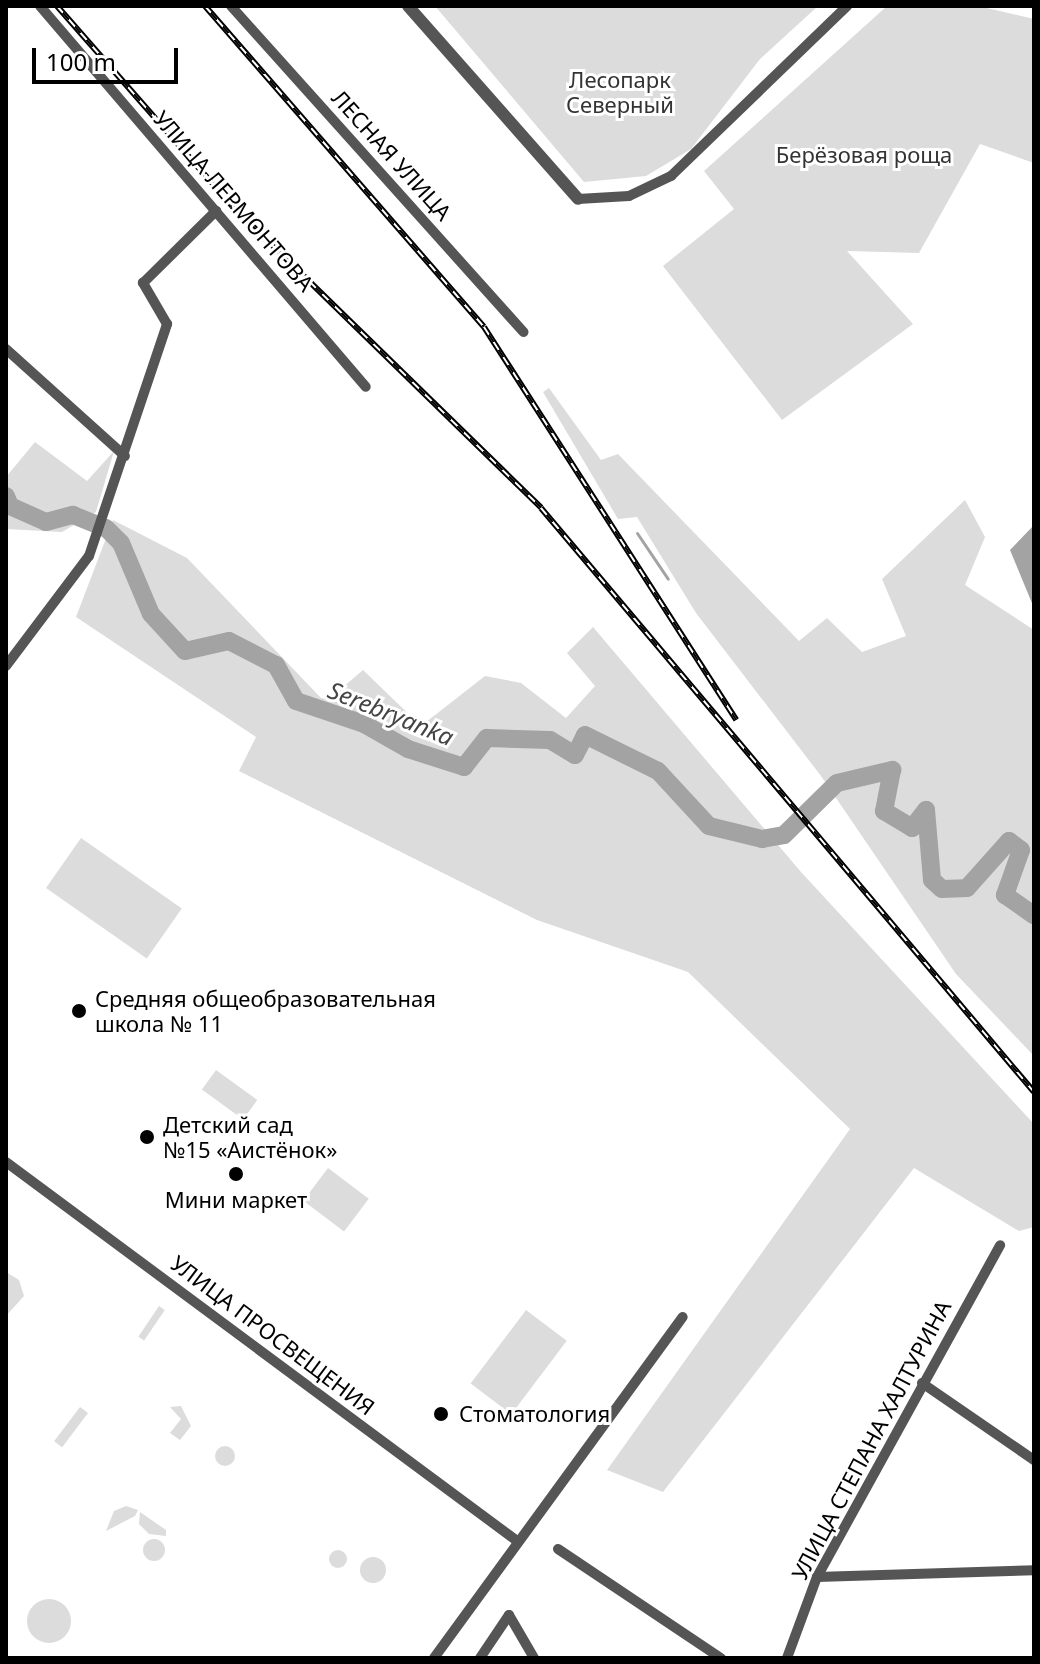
<!DOCTYPE html>
<html>
<head>
<meta charset="utf-8">
<style>
	body { margin:0 }
	#map { position:relative; width:1040px; height:1664px; overflow:hidden; background:#fff; font-family:"Noto Sans",sans-serif }
	div>[style] { position:absolute }
	.green>* { inset:0; background:#dcdcdc; transform-origin:0 0 }
	.round { border-radius:50% }
	.water>* { inset:0; background:#a3a3a3 }
	.stream>* { height:3px; margin:-1.5px; padding:0 1.5px; transform-origin:1.5px; border-radius:1.5px; background:#a3a3a3 }
	.river>* { height:18px; margin:-9px; padding:0 9px; transform-origin:9px; border-radius:9px; background:#a3a3a3 }
	.minor>* { height:10px; margin:-5px; padding:0 5px; transform-origin:5px; border-radius:5px; background:#555 }
	.tertiary>* { height:12px; margin:-6px; padding:0 6px; transform-origin:6px; border-radius:6px; background:#555 }
	.rail>* { height:6px; margin-top:-3px; transform-origin:0; background:repeating-linear-gradient(90deg,#fff 0 9px,#000 0 18px); box-sizing:border-box; border-block:2px solid #000 }
	.dots>* { width:22px; height:22px; translate:-50% -50%; box-sizing:border-box; border:4px solid #fff; border-radius:50% }
	span { translate:-50% -50%; white-space:nowrap; text-align:center; line-height:1.15; -webkit-text-stroke:6px #fff; paint-order:stroke }
	.park-label { font-size:22px; color:#333 }
	.street-label { font-size:22px; color:#000 }
	.poi-label { font-size:22px; color:#000 }
	.left { translate:0 -50%; text-align:left }
	.water-label { font-size:24px; color:#444; font-style:italic }
	.frame { position:absolute; inset:0; border:8px solid #000; pointer-events:none }
	.scale { position:absolute; left:32px; top:48px; width:146px; height:36px; box-sizing:border-box; border:4px solid #000; border-top:0; padding-left:10px; font-size:24px; line-height:28px; white-space:nowrap; color:#000; -webkit-text-stroke:6px #fff; paint-order:stroke }
</style>
</head>
<body>
<div id="map">
	<div class="green">
		<div style="clip-path:polygon(435px 6px,818px 6px,760px 59px,691px 149px,646px 176px,584px 182px)"></div>
		<div style="clip-path:polygon(887px 6px,978px 6px,1034px 19px,1034px 163px,980px 144px,919px 253px,847px 251px,913px 324px,782px 420px,663px 266px,734px 209px,704px 171px)"></div>
		<div style="clip-path:polygon(549px 388px,601px 460px,618px 454px,799px 641px,827px 618px,862px 652px,906px 636px,882px 579px,965px 500px,985px 537px,965px 585px,1034px 630px,1034px 1056px,956px 974px,821px 776px,696px 613px,637px 517px,618px 519px,543px 392px)"></div>
		<div style="clip-path:polygon(35px 442px,87px 481px,114px 451px,96px 512px,62px 532px,6px 529px,6px 477px)"></div>
		<div style="clip-path:polygon(113px 520px,187px 558px,321px 698px,329px 699px,363px 670px,421px 726px,485px 676px,521px 683px,566px 718px,595px 686px,567px 653px,593px 627px,801px 872px,1034px 1124px,1034px 1227px,1019px 1231px,914px 1168px,663px 1492px,607px 1470px,850px 1129px,688px 972px,537px 920px,239px 771px,256px 737px,76px 617px)"></div>
		<div style="left:81px;top:838px;width:123px;height:61px;rotate:35deg"></div>
		<div style="left:216px;top:1070px;width:51px;height:24px;rotate:36deg"></div>
		<div style="left:328px;top:1168px;width:51px;height:41px;rotate:37deg"></div>
		<div style="clip-path:polygon(6px 1272px,19px 1280px,24px 1296px,6px 1316px)"></div>
		<div style="left:159px;top:1306px;width:7px;height:37px;rotate:34deg"></div>
		<div style="left:526px;top:1310px;width:51px;height:92px;rotate:37deg"></div>
		<div style="clip-path:polygon(181px 1406px,191px 1426px,180px 1440px,170px 1433px,181px 1419px,170px 1407px)"></div>
		<div style="left:80px;top:1407px;width:10px;height:43px;rotate:37deg"></div>
		<div class="round" style="left:215px;top:1446px;width:20px;height:20px"></div>
		<div style="clip-path:polygon(126px 1506px,138px 1510px,135px 1516px,106px 1531px,114px 1511px)"></div>
		<div style="clip-path:polygon(140px 1512px,166px 1530px,166px 1536px,149px 1534px,139px 1524px)"></div>
		<div class="round" style="left:143px;top:1539px;width:22px;height:22px"></div>
		<div class="round" style="left:329px;top:1550px;width:18px;height:18px"></div>
		<div class="round" style="left:360px;top:1557px;width:26px;height:26px"></div>
		<div class="round" style="left:27px;top:1599px;width:44px;height:44px"></div>
	</div>
	<div class="water">
		<div style="clip-path:polygon(1034px 525px,1034px 608px,1010px 550px)"></div>
	</div>
	<div class="stream">
		<div style="left:637px;top:533px;width:55px;rotate:56deg"></div>
	</div>
	<div class="river">
		<div style="left:6px;top:496px;width:11px;rotate:68deg"></div>
		<div style="left:10px;top:506px;width:39px;rotate:24deg"></div>
		<div style="left:46px;top:522px;width:28px;rotate:-15deg"></div>
		<div style="left:73px;top:515px;width:35px;rotate:22deg"></div>
		<div style="left:106px;top:528px;width:21px;rotate:45deg"></div>
		<div style="left:121px;top:543px;width:77px;rotate:67.1deg"></div>
		<div style="left:151px;top:614px;width:50px;rotate:47.4deg"></div>
		<div style="left:185px;top:651px;width:45px;rotate:-12.8deg"></div>
		<div style="left:229px;top:641px;width:53px;rotate:27.1deg"></div>
		<div style="left:276px;top:665px;width:41px;rotate:60.9deg"></div>
		<div style="left:296px;top:701px;width:72px;rotate:18.7deg"></div>
		<div style="left:364px;top:724px;width:51px;rotate:29.6deg"></div>
		<div style="left:408px;top:749px;width:59px;rotate:17.8deg"></div>
		<div style="left:464px;top:767px;width:37px;rotate:-52deg"></div>
		<div style="left:487px;top:738px;width:63px;rotate:1.8deg"></div>
		<div style="left:550px;top:740px;width:29px;rotate:31deg"></div>
		<div style="left:575px;top:755px;width:22px;rotate:-63deg"></div>
		<div style="left:585px;top:735px;width:81px;rotate:26.3deg"></div>
		<div style="left:658px;top:771px;width:75px;rotate:47.2deg"></div>
		<div style="left:709px;top:826px;width:55px;rotate:13.8deg"></div>
		<div style="left:762px;top:839px;width:22px;rotate:-10deg"></div>
		<div style="left:784px;top:835px;width:74px;rotate:-44.5deg"></div>
		<div style="left:837px;top:783px;width:57px;rotate:-13.3deg"></div>
		<div style="left:892px;top:770px;width:42px;rotate:101deg"></div>
		<div style="left:884px;top:811px;width:33px;rotate:31deg"></div>
		<div style="left:912px;top:828px;width:23px;rotate:-52deg"></div>
		<div style="left:926px;top:810px;width:70px;rotate:85.1deg"></div>
		<div style="left:932px;top:880px;width:13px;rotate:42deg"></div>
		<div style="left:942px;top:889px;width:25px;rotate:-2deg"></div>
		<div style="left:967px;top:888px;width:63px;rotate:-48.2deg"></div>
		<div style="left:1009px;top:841px;width:15px;rotate:37deg"></div>
		<div style="left:1021px;top:850px;width:48px;rotate:109.6deg"></div>
		<div style="left:1005px;top:895px;width:35px;rotate:35deg"></div>
	</div>
	<div class="minor">
		<div style="left:40px;top:6px;width:501px;rotate:49.45deg"></div>
		<div style="left:231px;top:6px;width:438px;rotate:48.1deg"></div>
		<div style="left:578px;top:199px;width:51px;rotate:-3.4deg"></div>
		<div style="left:629px;top:196px;width:47px;rotate:-25.5deg"></div>
		<div style="left:671px;top:176px;width:245px;rotate:-44deg"></div>
		<div style="left:6px;top:349px;width:160px;rotate:42deg"></div>
		<div style="left:6px;top:666px;width:138px;rotate:-53deg"></div>
		<div style="left:89px;top:556px;width:245px;rotate:-71.4deg"></div>
		<div style="left:167px;top:324px;width:48px;rotate:-120.3deg"></div>
		<div style="left:143px;top:283px;width:103px;rotate:-44.6deg"></div>
		<div style="left:6px;top:1162px;width:636px;rotate:36.56deg"></div>
		<div style="left:922px;top:1383px;width:136px;rotate:34.5deg"></div>
		<div style="left:558px;top:1549px;width:196px;rotate:33.8deg"></div>
		<div style="left:817px;top:1577px;width:217px;rotate:-1.8deg"></div>
		<div style="left:434px;top:1658px;width:422px;rotate:-53.9deg"></div>
		<div style="left:480px;top:1658px;width:52px;rotate:-56deg"></div>
		<div style="left:509px;top:1615px;width:50px;rotate:59.8deg"></div>
		<div style="left:787px;top:1658px;width:86px;rotate:-69.7deg"></div>
		<div style="left:817px;top:1577px;width:379px;rotate:-61.1deg"></div>
	</div>
	<div class="tertiary">
		<div style="left:408px;top:6px;width:257px;rotate:48.6deg"></div>
	</div>
	<div class="rail">
		<div style="left:57px;top:6px;width:266px;rotate:48.8deg"></div>
		<div style="left:232px;top:206px;width:432px;rotate:44.3deg"></div>
		<div style="left:541px;top:508px;width:764px;rotate:49.83deg"></div>
		<div style="left:205px;top:6px;width:425px;rotate:49deg"></div>
		<div style="left:484px;top:327px;width:467px;rotate:57.3deg"></div>
	</div>
	<div class="dots">
		<div style="left:79px;top:1011px;background:#000"></div>
		<div style="left:147px;top:1137px;background:#000"></div>
		<div style="left:236px;top:1174px;background:#000"></div>
		<div style="left:441px;top:1414px;background:#000"></div>
	</div>
	<div class="park-label">
		<span style="left:620px;top:92px">Лесопарк<br>Северный</span>
		<span style="left:864px;top:155px">Берёзовая роща</span>
	</div>
	<div class="street-label">
		<span style="left:392px;top:155px;rotate:48deg">ЛЕСНАЯ УЛИЦА</span>
		<span style="left:234px;top:201px;rotate:49deg">УЛИЦА ЛЕРМОНТОВА</span>
		<span style="left:273px;top:1335px;rotate:37deg">УЛИЦА ПРОСВЕЩЕНИЯ</span>
		<span style="left:871px;top:1440px;rotate:-62deg">УЛИЦА СТЕПАНА ХАЛТУРИНА</span>
	</div>
	<div class="poi-label">
		<span class="left" style="left:95px;top:1011px">Средняя общеобразовательная<br>школа № 11</span>
		<span class="left" style="left:163px;top:1137px">Детский сад<br>№15 «Аистёнок»</span>
		<span style="left:236px;top:1200px">Мини маркет</span>
		<span class="left" style="left:459px;top:1414px">Стоматология</span>
	</div>
	<div class="water-label">
		<span style="left:391px;top:713px;rotate:22deg">Serebryanka</span>
	</div>
	<div class="frame"></div>
	<div class="scale">100 m</div>
</div>
</body>
</html>
